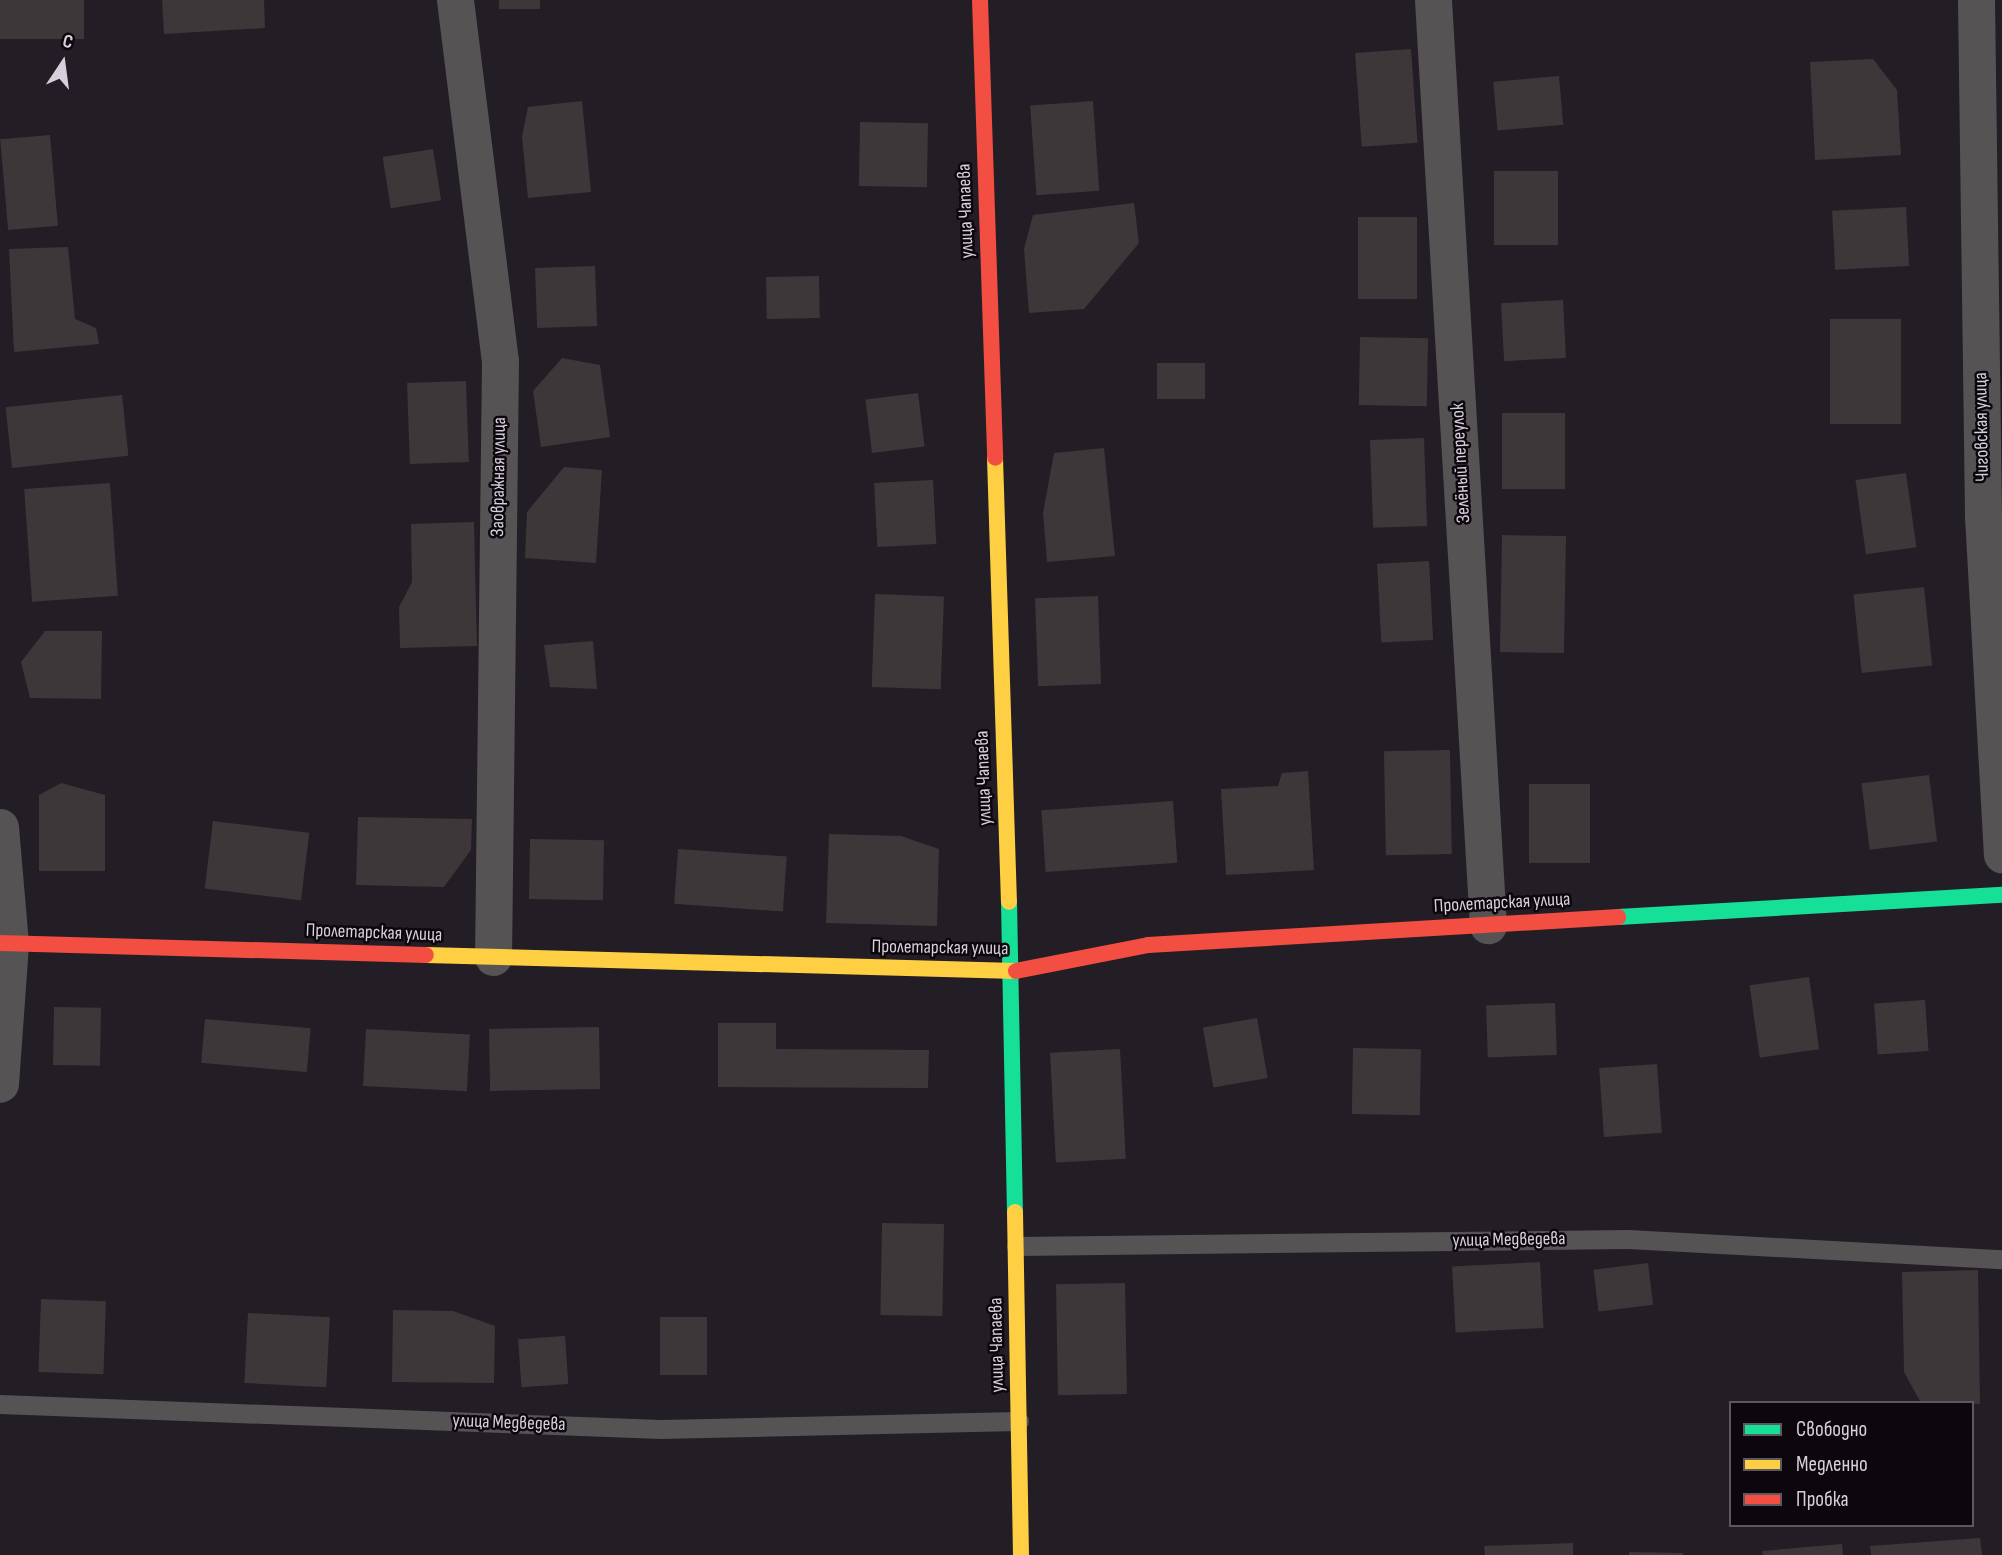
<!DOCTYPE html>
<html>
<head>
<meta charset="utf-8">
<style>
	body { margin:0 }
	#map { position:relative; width:2002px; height:1555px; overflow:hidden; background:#231d26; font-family:"Sofia Sans Condensed",sans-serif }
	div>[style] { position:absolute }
	.building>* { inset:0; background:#3d373a; transform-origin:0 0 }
	.lane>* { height:19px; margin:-9.5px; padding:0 9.5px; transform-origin:9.5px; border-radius:9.5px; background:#565354 }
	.street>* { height:37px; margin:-18.5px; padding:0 18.5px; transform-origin:18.5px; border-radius:18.5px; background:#565354 }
	.fast>* { height:16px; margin:-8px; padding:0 8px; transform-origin:8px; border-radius:8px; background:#16e098 }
	.slow>* { height:16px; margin:-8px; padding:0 8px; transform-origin:8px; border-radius:8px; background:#ffcf43 }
	.jam>* { height:16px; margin:-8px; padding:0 8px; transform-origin:8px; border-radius:8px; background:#f24e42 }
	span { translate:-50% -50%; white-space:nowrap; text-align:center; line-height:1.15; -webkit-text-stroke:5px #0b070d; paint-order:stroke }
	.street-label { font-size:19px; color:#d7cfdb }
	.legend { position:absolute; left:1729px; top:1401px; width:245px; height:126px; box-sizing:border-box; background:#0b070d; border:2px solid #5d575f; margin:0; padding:9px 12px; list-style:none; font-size:21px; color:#d7cfdb }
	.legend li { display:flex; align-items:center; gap:14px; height:35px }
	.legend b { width:35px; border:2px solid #5d575f }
	.north { position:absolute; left:28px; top:28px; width:70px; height:70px; -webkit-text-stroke:5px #0b070d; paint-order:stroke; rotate:13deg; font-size:19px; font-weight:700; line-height:28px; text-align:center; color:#d7cfdb }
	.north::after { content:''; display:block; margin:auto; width:24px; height:32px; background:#d7cfdb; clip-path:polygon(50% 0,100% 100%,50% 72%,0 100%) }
</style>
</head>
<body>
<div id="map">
	<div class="building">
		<div style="left:0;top:0;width:84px;height:39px"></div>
		<div style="clip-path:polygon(162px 0,264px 0,265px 28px,164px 34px)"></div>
		<div style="left:499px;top:0;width:41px;height:9px"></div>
		<div style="left:1411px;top:49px;width:94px;height:56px;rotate:86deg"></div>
		<div style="clip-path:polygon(1873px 59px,1897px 90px,1901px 155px,1815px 160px,1810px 62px)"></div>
		<div style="left:1559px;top:76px;width:49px;height:66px;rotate:85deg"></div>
		<div style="clip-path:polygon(582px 101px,591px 192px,528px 198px,522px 137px,528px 107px)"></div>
		<div style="left:1093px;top:101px;width:90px;height:63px;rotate:86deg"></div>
		<div style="left:860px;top:122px;width:68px;height:64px;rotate:1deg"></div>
		<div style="left:50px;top:135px;width:91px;height:50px;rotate:85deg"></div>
		<div style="left:433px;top:149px;width:52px;height:51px;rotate:81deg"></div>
		<div style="left:1494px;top:171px;width:64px;height:74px"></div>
		<div style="clip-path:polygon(1134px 203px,1139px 243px,1084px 309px,1029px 313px,1024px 249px,1033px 215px)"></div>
		<div style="left:1906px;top:207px;width:59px;height:74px;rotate:87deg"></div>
		<div style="left:1358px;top:217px;width:59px;height:82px"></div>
		<div style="clip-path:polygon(68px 247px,75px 319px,96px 328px,99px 344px,14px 352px,9px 249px)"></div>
		<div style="left:595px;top:266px;width:60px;height:60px;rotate:88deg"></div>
		<div style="left:819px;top:276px;width:42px;height:53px;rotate:89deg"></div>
		<div style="left:1563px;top:300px;width:58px;height:62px;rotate:87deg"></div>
		<div style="left:1830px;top:319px;width:71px;height:105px"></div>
		<div style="left:1360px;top:337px;width:68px;height:68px;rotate:1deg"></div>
		<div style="clip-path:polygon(562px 358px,600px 365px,610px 437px,541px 447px,533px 391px)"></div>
		<div style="left:1157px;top:363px;width:48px;height:36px"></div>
		<div style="left:466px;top:381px;width:81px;height:59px;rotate:88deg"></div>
		<div style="left:918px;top:393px;width:54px;height:53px;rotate:83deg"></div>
		<div style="left:122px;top:395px;width:61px;height:117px;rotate:84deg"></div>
		<div style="left:1502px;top:413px;width:63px;height:76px"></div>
		<div style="left:1424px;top:438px;width:88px;height:54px;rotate:88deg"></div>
		<div style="clip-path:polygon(1104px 448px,1115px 556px,1047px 562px,1043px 513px,1054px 453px)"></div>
		<div style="clip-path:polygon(564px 467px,602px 470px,596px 563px,525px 558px,527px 512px)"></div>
		<div style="left:1906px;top:473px;width:75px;height:51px;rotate:82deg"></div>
		<div style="left:933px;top:480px;width:64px;height:59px;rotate:87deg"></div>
		<div style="left:110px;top:483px;width:113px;height:86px;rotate:86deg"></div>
		<div style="clip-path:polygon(474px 522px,477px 646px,400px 648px,399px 607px,412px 582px,411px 524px)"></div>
		<div style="left:1502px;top:535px;width:64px;height:117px;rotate:1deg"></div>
		<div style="left:1429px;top:561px;width:79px;height:52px;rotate:87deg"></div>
		<div style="left:1924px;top:587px;width:79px;height:71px;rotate:84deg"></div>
		<div style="left:875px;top:594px;width:69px;height:93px;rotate:2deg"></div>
		<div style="left:1098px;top:596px;width:88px;height:63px;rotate:88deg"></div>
		<div style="clip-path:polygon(45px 631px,102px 631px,101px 699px,30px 698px,21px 662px)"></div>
		<div style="clip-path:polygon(593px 641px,597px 689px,550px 687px,544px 645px)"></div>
		<div style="left:1450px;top:750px;width:104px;height:66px;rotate:89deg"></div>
		<div style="clip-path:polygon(1308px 771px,1314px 870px,1226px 875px,1221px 789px,1278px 786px,1282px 773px)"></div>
		<div style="left:1929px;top:775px;width:67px;height:68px;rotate:83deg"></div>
		<div style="clip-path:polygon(61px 783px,105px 795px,105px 871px,39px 871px,39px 795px)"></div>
		<div style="left:1529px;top:784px;width:61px;height:79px"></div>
		<div style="left:1173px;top:801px;width:62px;height:132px;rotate:86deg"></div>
		<div style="clip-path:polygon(358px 817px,472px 819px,471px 850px,444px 887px,356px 885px)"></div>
		<div style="left:213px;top:821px;width:97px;height:68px;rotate:7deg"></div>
		<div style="clip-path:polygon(829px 834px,901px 836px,939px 849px,937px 926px,826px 923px)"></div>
		<div style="left:530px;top:839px;width:74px;height:60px;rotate:1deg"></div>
		<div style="left:678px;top:849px;width:109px;height:55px;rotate:4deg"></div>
		<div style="left:1809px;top:977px;width:73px;height:60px;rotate:82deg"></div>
		<div style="left:1925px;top:1000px;width:51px;height:51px;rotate:86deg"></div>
		<div style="left:1555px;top:1003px;width:52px;height:69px;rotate:88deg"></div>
		<div style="left:54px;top:1007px;width:47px;height:58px;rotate:1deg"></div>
		<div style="left:1257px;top:1018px;width:61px;height:55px;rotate:80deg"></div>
		<div style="left:205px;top:1019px;width:106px;height:44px;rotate:5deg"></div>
		<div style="clip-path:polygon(718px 1023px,776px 1023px,776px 1049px,929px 1050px,928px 1088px,718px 1087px)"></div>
		<div style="left:599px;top:1027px;width:62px;height:110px;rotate:89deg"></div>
		<div style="left:366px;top:1029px;width:104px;height:57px;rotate:3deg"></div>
		<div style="left:1353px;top:1048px;width:68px;height:66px;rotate:1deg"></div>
		<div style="left:1120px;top:1049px;width:110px;height:70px;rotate:87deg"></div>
		<div style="left:1657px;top:1064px;width:69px;height:58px;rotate:86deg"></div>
		<div style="left:882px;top:1223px;width:62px;height:92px;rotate:1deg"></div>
		<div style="left:1540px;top:1262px;width:66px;height:88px;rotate:87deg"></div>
		<div style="left:1648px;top:1263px;width:42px;height:55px;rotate:83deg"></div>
		<div style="clip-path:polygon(1978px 1270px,1980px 1404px,1921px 1403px,1904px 1372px,1902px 1272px)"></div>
		<div style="left:1125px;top:1283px;width:111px;height:69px;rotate:89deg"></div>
		<div style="left:41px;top:1299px;width:65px;height:73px;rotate:2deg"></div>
		<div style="clip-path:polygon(393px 1310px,453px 1311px,495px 1326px,494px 1383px,392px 1382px)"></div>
		<div style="left:248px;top:1313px;width:82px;height:70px;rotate:3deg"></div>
		<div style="left:660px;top:1317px;width:47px;height:58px"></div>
		<div style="left:565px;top:1336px;width:48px;height:47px;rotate:86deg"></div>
		<div style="clip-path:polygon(1980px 1538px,1982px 1555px,1871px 1555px,1870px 1546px)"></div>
		<div style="clip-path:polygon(1573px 1543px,1573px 1555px,1485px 1555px,1484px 1546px)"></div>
		<div style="left:1842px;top:1544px;width:11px;height:80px;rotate:85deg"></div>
		<div style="clip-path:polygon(1629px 1552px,1683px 1553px,1683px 1555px,1629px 1555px)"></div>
	</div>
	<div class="lane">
		<div style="left:1016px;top:1246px;width:612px;rotate:-0.66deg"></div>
		<div style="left:1628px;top:1239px;width:375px;rotate:3.1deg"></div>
		<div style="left:0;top:1404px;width:661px;rotate:2.17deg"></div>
		<div style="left:661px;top:1429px;width:358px;rotate:-1.3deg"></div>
	</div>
	<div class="street">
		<div style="left:455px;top:0;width:364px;rotate:82.9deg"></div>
		<div style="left:500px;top:361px;width:596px;rotate:90.67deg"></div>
		<div style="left:1433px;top:0;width:927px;rotate:86.6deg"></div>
		<div style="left:1976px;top:0;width:516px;rotate:89.22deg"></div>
		<div style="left:1983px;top:516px;width:339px;rotate:86.8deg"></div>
		<div style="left:0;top:827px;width:117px;rotate:85.1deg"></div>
		<div style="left:10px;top:944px;width:140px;rotate:94.1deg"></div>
	</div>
	<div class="fast">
		<div style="left:1009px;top:902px;width:310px;rotate:88.9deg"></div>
		<div style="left:1618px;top:917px;width:385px;rotate:-3.3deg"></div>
	</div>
	<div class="slow">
		<div style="left:995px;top:458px;width:444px;rotate:88.2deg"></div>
		<div style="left:426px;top:955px;width:590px;rotate:1.55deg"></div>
		<div style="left:1015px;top:1212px;width:343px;rotate:89deg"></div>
	</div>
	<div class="jam">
		<div style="left:980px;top:0;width:458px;rotate:88.1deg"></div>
		<div style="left:0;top:943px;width:426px;rotate:1.6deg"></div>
		<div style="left:1016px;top:971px;width:135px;rotate:-11.1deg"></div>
		<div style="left:1148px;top:945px;width:471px;rotate:-3.4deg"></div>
	</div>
	<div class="street-label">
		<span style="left:966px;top:211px;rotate:-92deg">улица Чапаева</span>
		<span style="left:1982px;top:427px;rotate:-91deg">Чиговская улица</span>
		<span style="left:1461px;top:463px;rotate:-93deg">Зелёный переулок</span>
		<span style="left:499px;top:477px;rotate:-89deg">Заовражная улица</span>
		<span style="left:984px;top:778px;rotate:-92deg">улица Чапаева</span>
		<span style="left:1502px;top:903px;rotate:-3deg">Пролетарская улица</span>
		<span style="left:374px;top:933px;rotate:2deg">Пролетарская улица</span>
		<span style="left:940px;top:948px;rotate:1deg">Пролетарская улица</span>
		<span style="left:1509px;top:1240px;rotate:-1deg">улица Медведева</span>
		<span style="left:997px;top:1345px;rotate:-91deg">улица Чапаева</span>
		<span style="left:509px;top:1423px;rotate:2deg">улица Медведева</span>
	</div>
	<ul class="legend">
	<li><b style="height:9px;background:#16e098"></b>Свободно</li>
	<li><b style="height:9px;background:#ffcf43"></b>Медленно</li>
	<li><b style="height:9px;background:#f24e42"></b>Пробка</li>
	</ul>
	<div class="north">С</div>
</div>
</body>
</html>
